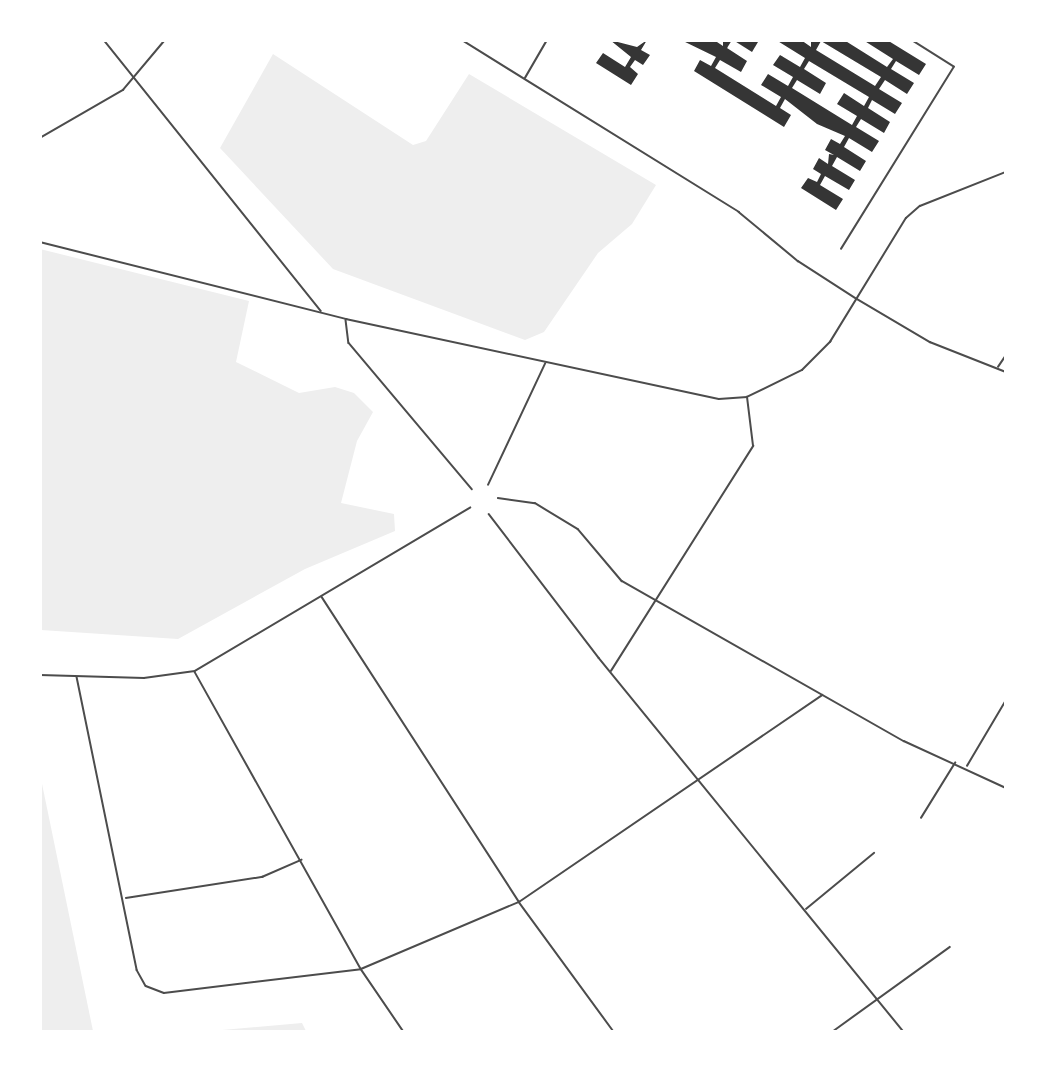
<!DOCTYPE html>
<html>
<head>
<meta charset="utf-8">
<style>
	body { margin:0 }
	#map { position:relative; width:1046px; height:1072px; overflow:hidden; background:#fff; font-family:"IBM Plex Sans",sans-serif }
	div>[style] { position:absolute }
	.green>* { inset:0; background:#eee }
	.building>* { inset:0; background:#353535 }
	.service>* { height:1.5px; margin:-0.75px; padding:0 0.75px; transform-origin:0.75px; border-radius:0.75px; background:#4c4c4c }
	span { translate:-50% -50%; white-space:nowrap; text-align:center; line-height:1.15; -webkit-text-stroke:4.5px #fff; paint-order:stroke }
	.frame { position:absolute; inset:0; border:42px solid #fff; pointer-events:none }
</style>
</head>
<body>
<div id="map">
	<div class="green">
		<div style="clip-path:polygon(273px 54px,413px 145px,426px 141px,469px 74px,656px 185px,632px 224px,598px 253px,544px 332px,525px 340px,333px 269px,220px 148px)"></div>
		<div style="clip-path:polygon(40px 249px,249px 301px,236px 362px,299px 393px,335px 387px,354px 393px,373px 412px,357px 441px,341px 503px,394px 514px,395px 531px,305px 569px,178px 639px,41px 630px)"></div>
		<div style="clip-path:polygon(40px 779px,41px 779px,93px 1031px,41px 1031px)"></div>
		<div style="clip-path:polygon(302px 1023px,306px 1031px,211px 1031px)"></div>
	</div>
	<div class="building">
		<div style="clip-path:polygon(610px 40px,637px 47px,647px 40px,641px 50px,650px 55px,643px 65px,635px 60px,630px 67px,638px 74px,631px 85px,596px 63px,603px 53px,625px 67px,631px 57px)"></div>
		<div style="clip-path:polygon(evenodd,681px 40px,714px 40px,723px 46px,723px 40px,732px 40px,727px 48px,747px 61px,741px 72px,720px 60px,715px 68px,776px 106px,781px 97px,761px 85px,768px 74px,788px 86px,793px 77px,773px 65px,780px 55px,800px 67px,805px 58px,776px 40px,801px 40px,811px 47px,811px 40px,844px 40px,887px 67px,893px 59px,863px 40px,887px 40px,926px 64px,919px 75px,896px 61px,891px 69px,914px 83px,907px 94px,885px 80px,879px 89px,902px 103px,895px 114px,872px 100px,868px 108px,890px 122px,884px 133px,861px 119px,856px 127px,879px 141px,872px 152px,849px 138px,844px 147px,866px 161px,860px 171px,837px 157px,832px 166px,855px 180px,849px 190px,825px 176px,820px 185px,843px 199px,836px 210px,801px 188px,808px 178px,817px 182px,821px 174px,813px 169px,819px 158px,828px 164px,829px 154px,834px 155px,825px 150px,831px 139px,840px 144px,845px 136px,817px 124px,785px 99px,780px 108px,791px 115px,784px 127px,694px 71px,700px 60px,711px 66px,716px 57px,681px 40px,821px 41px,881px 77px,875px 86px,816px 50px,821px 41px,681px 40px,809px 61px,869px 97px,864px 106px,844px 93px,837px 104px,857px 116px,852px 125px,792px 88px,797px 80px,820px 94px,826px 83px,804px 69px,809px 61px)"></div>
		<div style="clip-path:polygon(733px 40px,757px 40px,758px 42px,752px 52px)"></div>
	</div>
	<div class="service">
		<div style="left:104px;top:40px;width:347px;rotate:51.3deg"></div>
		<div style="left:462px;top:40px;width:326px;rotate:31.8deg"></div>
		<div style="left:739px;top:212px;width:77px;rotate:39.7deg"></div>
		<div style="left:798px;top:261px;width:70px;rotate:32.8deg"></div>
		<div style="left:857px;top:299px;width:85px;rotate:30.5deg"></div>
		<div style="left:930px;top:342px;width:82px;rotate:21.5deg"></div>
		<div style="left:525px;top:78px;width:44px;rotate:-59.9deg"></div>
		<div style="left:40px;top:138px;width:96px;rotate:-30deg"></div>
		<div style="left:123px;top:90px;width:65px;rotate:-50deg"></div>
		<div style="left:40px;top:242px;width:316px;rotate:14.1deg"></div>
		<div style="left:346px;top:319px;width:381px;rotate:12.1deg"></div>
		<div style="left:719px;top:399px;width:28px;rotate:-4deg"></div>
		<div style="left:747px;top:397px;width:61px;rotate:-26.1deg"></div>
		<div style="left:802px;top:370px;width:40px;rotate:-45deg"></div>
		<div style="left:830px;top:342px;width:145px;rotate:-58.5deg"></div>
		<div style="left:906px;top:218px;width:18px;rotate:-41deg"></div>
		<div style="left:920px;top:206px;width:92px;rotate:-21.6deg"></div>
		<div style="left:841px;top:249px;width:214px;rotate:-58.2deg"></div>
		<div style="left:954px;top:67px;width:51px;rotate:-147.9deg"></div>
		<div style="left:346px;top:320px;width:23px;rotate:83deg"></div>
		<div style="left:349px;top:343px;width:191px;rotate:49.9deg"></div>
		<div style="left:998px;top:367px;width:14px;rotate:-56deg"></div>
		<div style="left:488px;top:485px;width:134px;rotate:-64.8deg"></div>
		<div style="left:498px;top:498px;width:37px;rotate:8deg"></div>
		<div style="left:535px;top:503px;width:50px;rotate:31.2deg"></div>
		<div style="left:578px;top:529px;width:68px;rotate:49.8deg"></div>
		<div style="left:622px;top:581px;width:324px;rotate:29.6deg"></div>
		<div style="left:904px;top:741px;width:112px;rotate:24.7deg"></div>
		<div style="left:489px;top:514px;width:181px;rotate:52.6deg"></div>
		<div style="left:599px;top:658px;width:483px;rotate:50.8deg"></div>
		<div style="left:322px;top:597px;width:363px;rotate:57.1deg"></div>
		<div style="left:519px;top:902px;width:161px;rotate:53.8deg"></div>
		<div style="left:611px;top:671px;width:266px;rotate:-57.7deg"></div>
		<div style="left:753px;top:446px;width:49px;rotate:-97deg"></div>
		<div style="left:195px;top:672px;width:340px;rotate:60.8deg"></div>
		<div style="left:361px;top:969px;width:76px;rotate:55.7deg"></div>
		<div style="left:40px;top:675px;width:104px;rotate:1.7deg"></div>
		<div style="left:144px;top:678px;width:51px;rotate:-7.8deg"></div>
		<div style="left:195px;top:671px;width:320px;rotate:-30.7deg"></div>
		<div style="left:77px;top:677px;width:299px;rotate:78.4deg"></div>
		<div style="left:137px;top:970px;width:18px;rotate:61deg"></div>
		<div style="left:146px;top:986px;width:19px;rotate:21deg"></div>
		<div style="left:164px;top:993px;width:198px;rotate:-6.9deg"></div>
		<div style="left:361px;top:969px;width:172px;rotate:-23deg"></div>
		<div style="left:519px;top:902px;width:367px;rotate:-34.3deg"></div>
		<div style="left:967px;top:766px;width:77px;rotate:-59.4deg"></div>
		<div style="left:921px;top:818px;width:65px;rotate:-58.3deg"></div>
		<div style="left:126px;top:898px;width:138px;rotate:-8.8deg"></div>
		<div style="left:262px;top:877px;width:43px;rotate:-23.6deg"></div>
		<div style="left:806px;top:909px;width:88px;rotate:-39.5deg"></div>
		<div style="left:832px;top:1032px;width:145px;rotate:-35.8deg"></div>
	</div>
	<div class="frame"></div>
</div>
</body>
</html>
